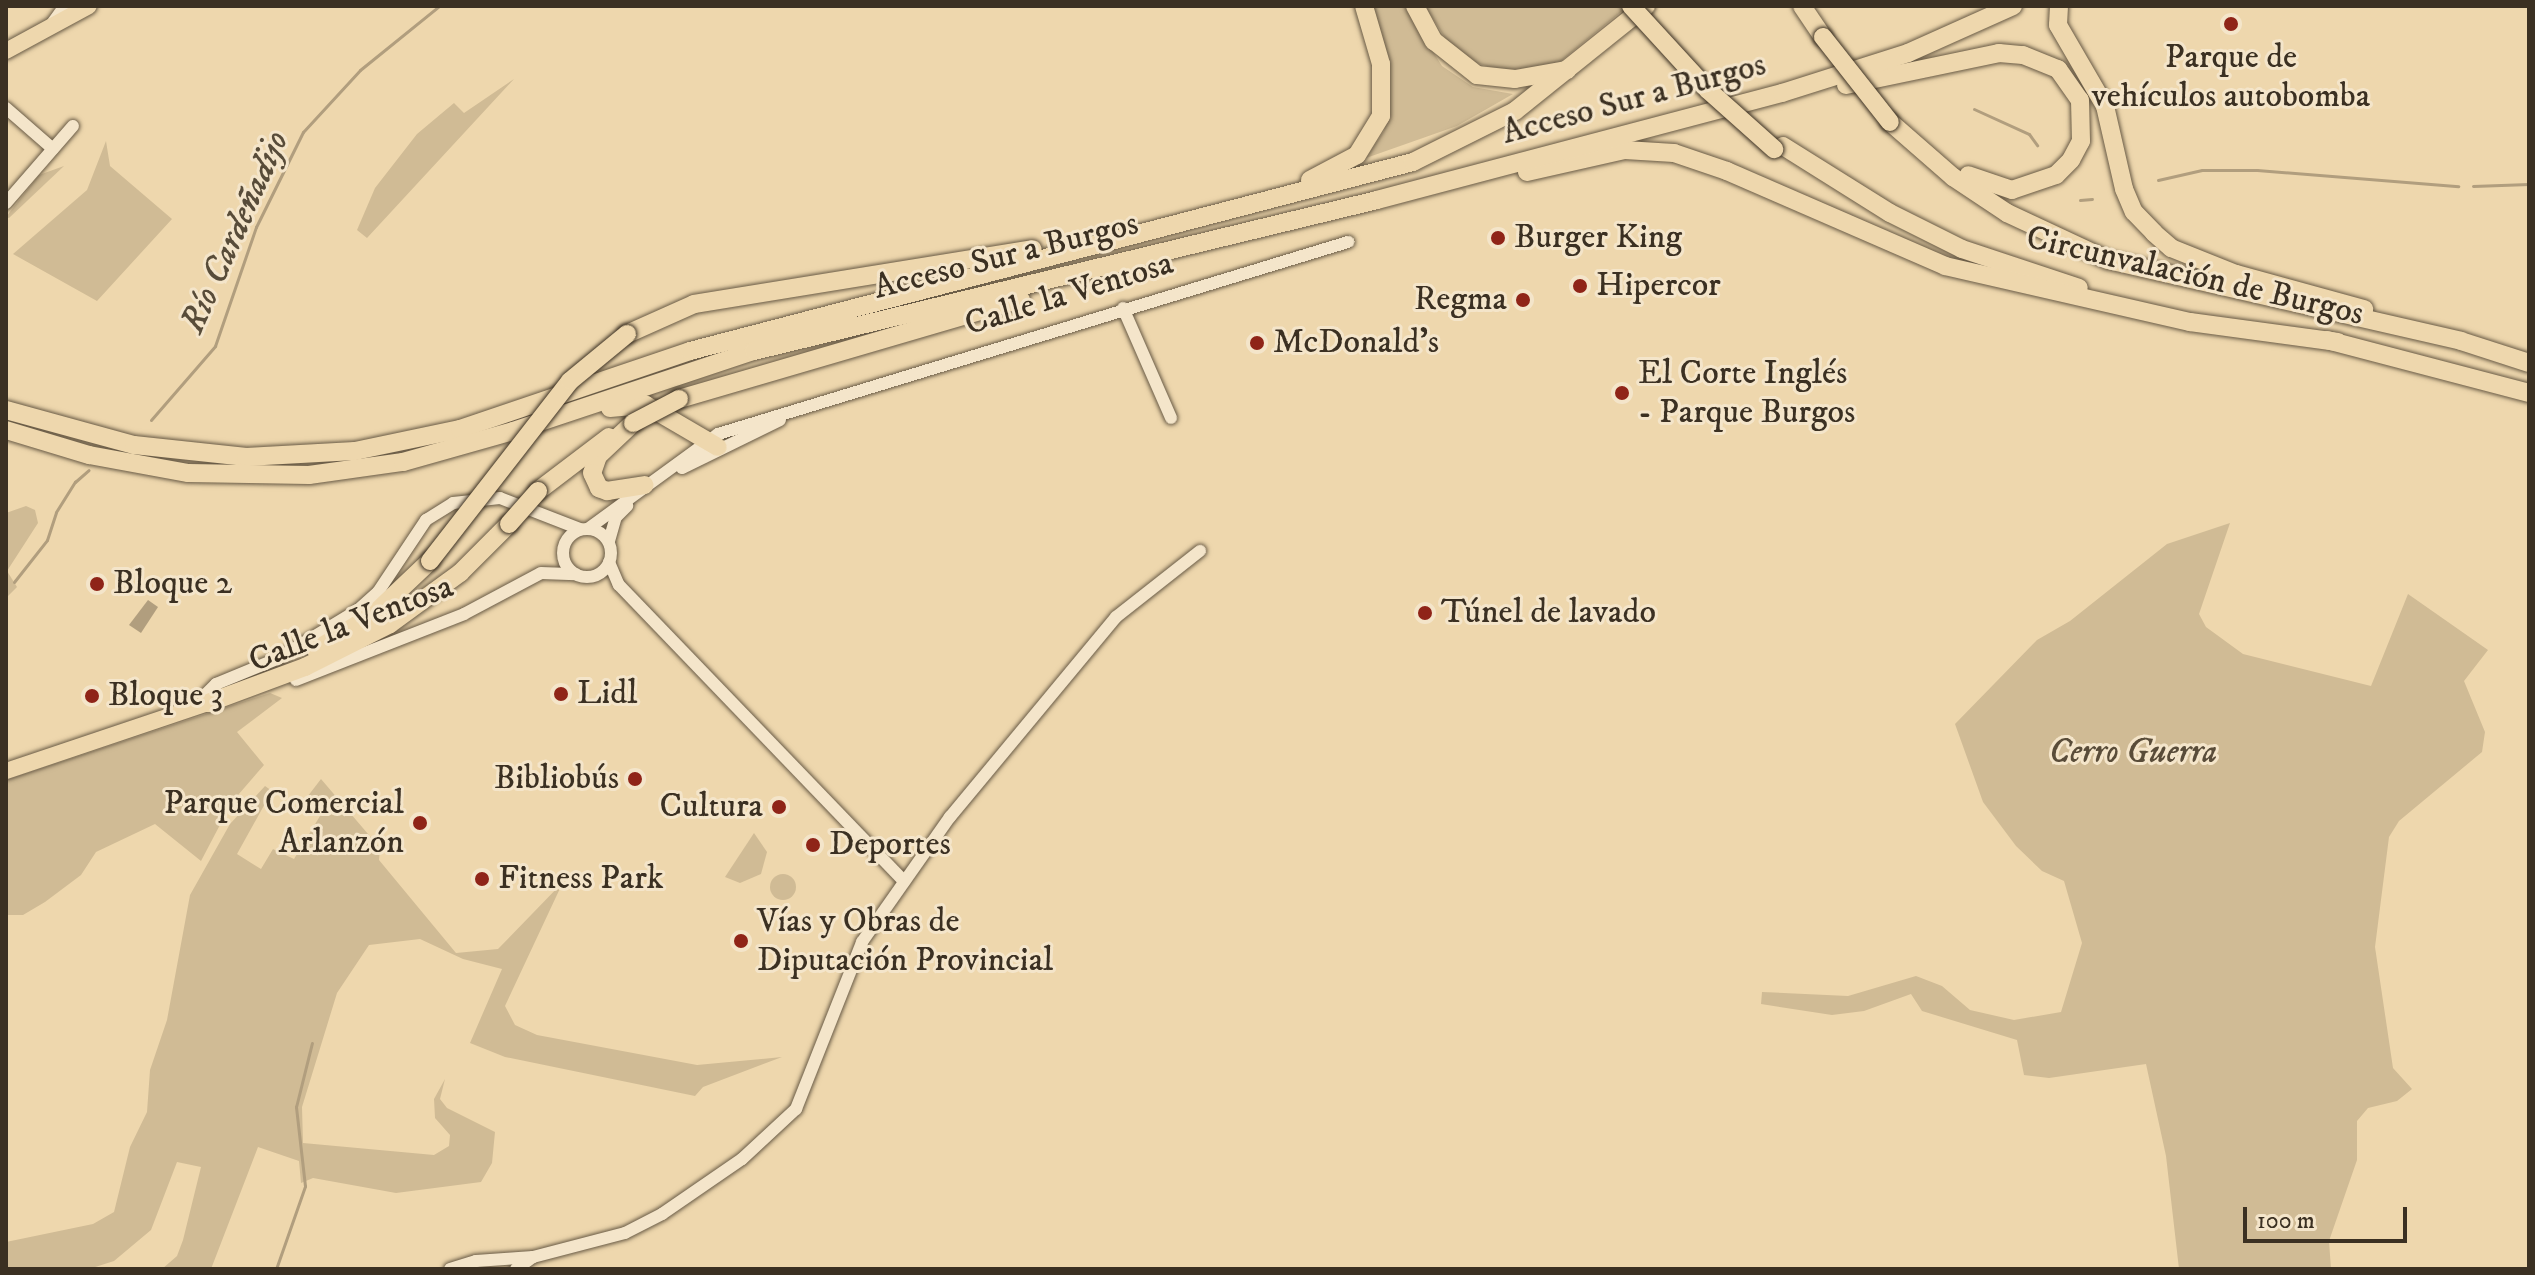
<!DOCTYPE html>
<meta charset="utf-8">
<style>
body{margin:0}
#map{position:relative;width:2535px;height:1275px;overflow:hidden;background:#eed7ad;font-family:"IM FELL DW Pica",serif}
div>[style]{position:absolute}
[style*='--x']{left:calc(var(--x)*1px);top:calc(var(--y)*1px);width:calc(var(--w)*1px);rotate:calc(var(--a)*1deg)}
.green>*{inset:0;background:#d0bb95}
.round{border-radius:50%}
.water>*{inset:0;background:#b19e7e}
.stream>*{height:3px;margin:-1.5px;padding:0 1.5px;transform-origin:1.5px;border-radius:1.5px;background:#b19e7e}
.roads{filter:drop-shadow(0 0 2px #685a45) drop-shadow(0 0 2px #685a45)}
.minor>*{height:12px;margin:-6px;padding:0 6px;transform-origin:6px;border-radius:6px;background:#f4e5ca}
.minor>.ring{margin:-6px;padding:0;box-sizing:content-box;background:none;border:12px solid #f4e5ca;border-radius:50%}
.major>*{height:16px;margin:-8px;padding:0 8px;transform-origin:8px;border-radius:8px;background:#eed7ad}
.highway>*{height:18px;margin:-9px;padding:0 9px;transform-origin:9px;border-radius:9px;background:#eed7ad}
.bridges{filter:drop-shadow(0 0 2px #3b3022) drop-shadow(0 0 2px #3b3022)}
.highway-bridge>*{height:18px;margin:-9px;padding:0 9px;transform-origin:9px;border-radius:9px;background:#eed7ad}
.dots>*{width:22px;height:22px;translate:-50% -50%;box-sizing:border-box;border:4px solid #f4e5ca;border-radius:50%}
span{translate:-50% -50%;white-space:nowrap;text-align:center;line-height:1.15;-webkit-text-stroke:6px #f4e5ca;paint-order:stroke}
.poi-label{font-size:34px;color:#3b3022}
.left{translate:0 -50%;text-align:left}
.right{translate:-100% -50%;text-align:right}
.street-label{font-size:34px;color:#3b3022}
.park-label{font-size:34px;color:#594c39;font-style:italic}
.water-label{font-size:36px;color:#584c39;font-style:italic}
.frame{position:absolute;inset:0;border:8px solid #3b3022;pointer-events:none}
.scale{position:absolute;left:2243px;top:1207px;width:164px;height:36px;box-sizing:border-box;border:4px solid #3b3022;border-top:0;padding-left:10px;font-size:24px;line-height:28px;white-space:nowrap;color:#3b3022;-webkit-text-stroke:6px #f4e5ca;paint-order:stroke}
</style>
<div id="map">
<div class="green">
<i style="clip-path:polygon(1369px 6px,1404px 6px,1442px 66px,1473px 87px,1513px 94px,1457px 126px,1366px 158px,1384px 131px,1390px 100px,1388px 62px)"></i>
<i style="clip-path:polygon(1425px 6px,1619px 6px,1622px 11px,1556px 65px,1506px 72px,1474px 62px,1447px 41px)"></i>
<i style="clip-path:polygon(514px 79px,367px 238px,357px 230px,375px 188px,417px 134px,454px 103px,464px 113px)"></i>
<i style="clip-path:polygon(106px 141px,110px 166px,172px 219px,97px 301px,13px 254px,87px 190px)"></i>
<i style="clip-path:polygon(64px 166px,9px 218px,6px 217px,39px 175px)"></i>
<i style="clip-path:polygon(26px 506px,35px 510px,38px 523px,7px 571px,17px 587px,6px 598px,6px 513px)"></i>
<i style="clip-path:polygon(2230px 523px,2199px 614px,2206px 627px,2243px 654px,2371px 686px,2408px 594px,2488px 650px,2464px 681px,2485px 732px,2482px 752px,2399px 821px,2389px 837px,2375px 947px,2393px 1068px,2412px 1089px,2397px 1101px,2368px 1108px,2357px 1121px,2357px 1160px,2329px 1241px,2331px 1269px,2179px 1269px,2166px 1156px,2146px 1064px,2049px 1078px,2024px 1075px,2017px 1040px,1922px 1011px,1911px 994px,1864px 1011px,1832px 1015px,1761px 1004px,1762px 992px,1848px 996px,1916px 976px,1942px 986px,1970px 1010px,2014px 1020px,2061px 1012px,2082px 943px,2064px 881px,2042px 871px,2016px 846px,1983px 802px,1955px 724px,2037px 640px,2070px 621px,2167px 544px)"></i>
<i style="clip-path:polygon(270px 693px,282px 698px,237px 732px,264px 765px,232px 802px,201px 861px,155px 824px,96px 852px,81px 875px,45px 902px,23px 915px,6px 915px,6px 780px)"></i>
<i style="clip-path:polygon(321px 779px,380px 848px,379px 860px,456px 953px,498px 949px,563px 882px,505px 1006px,515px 1025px,537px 1035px,697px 1065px,782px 1057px,703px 1087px,695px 1096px,505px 1057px,470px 1043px,502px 969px,463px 959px,420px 939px,369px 945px,337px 993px,302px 1107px,303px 1143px,434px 1155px,449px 1146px,450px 1135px,435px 1118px,434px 1099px,445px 1079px,440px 1099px,447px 1108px,495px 1132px,492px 1163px,481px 1182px,396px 1193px,313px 1178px,301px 1183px,299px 1161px,258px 1147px,211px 1269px,162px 1269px,177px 1256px,183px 1240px,201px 1167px,177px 1162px,151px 1230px,114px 1261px,89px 1269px,6px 1269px,6px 1242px,93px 1224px,114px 1212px,130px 1147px,147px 1112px,150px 1070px,167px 1020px,190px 895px,230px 824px,265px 786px,272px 791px,237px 854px,261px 869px,273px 849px,294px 859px,320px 816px,301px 805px)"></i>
<i style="clip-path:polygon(754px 833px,767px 852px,761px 874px,740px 883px,725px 877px)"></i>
<i class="round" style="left:770px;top:874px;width:26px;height:26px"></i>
</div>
<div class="water">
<i style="clip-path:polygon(148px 600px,158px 607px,141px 633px,129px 625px)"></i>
</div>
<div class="stream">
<i style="--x:1974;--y:109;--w:60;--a:24.4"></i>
<i style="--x:2029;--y:134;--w:14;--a:54"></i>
<i style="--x:2158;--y:180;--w:45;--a:-12.8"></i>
<i style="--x:2202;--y:170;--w:55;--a:0"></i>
<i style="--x:2257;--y:170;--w:202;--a:4.6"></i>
<i style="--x:2473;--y:186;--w:56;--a:-2"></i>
<i style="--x:2080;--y:200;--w:12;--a:-5"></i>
<i style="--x:151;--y:420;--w:98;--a:-49.1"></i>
<i style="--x:215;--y:346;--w:126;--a:-71"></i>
<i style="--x:256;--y:227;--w:106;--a:-63.7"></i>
<i style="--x:303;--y:132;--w:84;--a:-47.4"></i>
<i style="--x:360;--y:70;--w:102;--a:-39"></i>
<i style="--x:14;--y:582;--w:53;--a:-51.8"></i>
<i style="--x:47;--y:540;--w:29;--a:-72"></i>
<i style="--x:56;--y:512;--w:36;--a:-58"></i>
<i style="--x:75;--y:482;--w:18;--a:-41"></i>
<i style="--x:276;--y:1269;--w:88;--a:-70.7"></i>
<i style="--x:305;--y:1186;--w:80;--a:-96.5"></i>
<i style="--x:296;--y:1107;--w:66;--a:-76"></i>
</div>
<div class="roads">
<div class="minor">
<i style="--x:51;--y:25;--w:24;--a:-54"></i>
<i style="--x:6;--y:108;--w:62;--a:41.1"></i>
<i style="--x:6;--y:203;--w:102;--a:-49"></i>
<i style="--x:1123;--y:308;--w:120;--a:66.4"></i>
<i style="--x:682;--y:468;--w:109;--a:-26.1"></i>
<i style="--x:589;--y:528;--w:160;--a:-36.1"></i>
<i style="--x:718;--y:434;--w:659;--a:-16.95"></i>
<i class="ring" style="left:563px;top:529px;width:36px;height:36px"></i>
<i style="--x:609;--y:541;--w:25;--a:-74"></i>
<i style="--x:616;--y:517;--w:16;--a:-45"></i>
<i style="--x:609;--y:562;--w:25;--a:67"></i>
<i style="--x:619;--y:585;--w:411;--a:46.1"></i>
<i style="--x:296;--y:680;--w:180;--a:-21.4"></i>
<i style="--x:464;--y:614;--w:87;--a:-28"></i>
<i style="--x:541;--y:573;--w:35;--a:2"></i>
<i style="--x:205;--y:695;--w:16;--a:-45"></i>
<i style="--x:216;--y:684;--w:68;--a:-22.4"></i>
<i style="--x:279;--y:658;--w:92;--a:-31.3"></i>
<i style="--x:358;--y:610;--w:27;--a:-42"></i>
<i style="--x:378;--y:592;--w:87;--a:-56.3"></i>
<i style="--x:426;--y:520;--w:32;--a:-32"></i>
<i style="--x:453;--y:503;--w:47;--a:-6.1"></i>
<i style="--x:500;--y:498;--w:86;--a:21.2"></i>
<i style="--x:450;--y:1269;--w:27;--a:-17"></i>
<i style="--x:476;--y:1261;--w:57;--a:-4"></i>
<i style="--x:516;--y:1269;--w:21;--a:-35"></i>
<i style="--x:533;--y:1257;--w:95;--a:-14.6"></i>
<i style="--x:625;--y:1233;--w:42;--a:-27.2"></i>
<i style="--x:662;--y:1214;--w:97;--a:-34.5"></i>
<i style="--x:742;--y:1159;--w:74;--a:-42.8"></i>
<i style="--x:796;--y:1109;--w:180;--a:-68.4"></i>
<i style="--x:862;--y:942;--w:153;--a:-54.9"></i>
<i style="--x:950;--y:817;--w:260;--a:-50.3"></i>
<i style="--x:1116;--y:617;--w:107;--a:-38.2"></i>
</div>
<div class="major">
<i style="--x:6;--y:51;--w:94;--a:-28.5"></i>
<i style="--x:6;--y:771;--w:213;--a:-18.6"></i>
</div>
<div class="highway">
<i style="--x:1415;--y:6;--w:40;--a:62"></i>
<i style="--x:1434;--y:41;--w:55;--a:38.3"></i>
<i style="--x:1477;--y:75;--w:38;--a:6"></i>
<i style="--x:1515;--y:79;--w:53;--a:-9.8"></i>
<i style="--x:1802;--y:6;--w:37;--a:56"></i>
<i style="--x:2059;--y:6;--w:19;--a:93"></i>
<i style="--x:2058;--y:25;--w:94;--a:59.9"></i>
<i style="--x:2105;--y:106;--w:85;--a:77.1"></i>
<i style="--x:2124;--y:189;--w:25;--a:67"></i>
<i style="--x:2134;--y:212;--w:29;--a:46"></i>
<i style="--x:2154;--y:233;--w:23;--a:41"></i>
<i style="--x:2171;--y:248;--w:70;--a:21.8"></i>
<i style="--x:2236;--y:274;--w:133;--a:15.3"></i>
<i style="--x:1846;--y:85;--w:156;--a:-11.8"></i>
<i style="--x:1999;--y:53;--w:24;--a:5"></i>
<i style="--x:2023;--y:55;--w:38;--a:22"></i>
<i style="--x:2058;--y:69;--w:38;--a:55"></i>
<i style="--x:2080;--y:100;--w:41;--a:88.6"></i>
<i style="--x:2081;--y:141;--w:21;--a:118"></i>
<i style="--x:2071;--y:160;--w:21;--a:135"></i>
<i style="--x:2056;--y:175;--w:46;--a:161.2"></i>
<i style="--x:2012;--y:190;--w:46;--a:-161.2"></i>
<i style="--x:1890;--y:122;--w:84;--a:41.1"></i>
<i style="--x:1953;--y:177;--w:65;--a:33.7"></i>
<i style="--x:2007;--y:213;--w:111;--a:25"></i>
<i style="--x:2108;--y:260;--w:362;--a:12.9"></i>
<i style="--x:2461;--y:341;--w:71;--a:17.9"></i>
<i style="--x:1783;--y:146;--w:126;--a:32.1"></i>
<i style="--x:1890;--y:213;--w:80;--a:26.6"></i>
<i style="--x:1962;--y:249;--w:123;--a:18.4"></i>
<i style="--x:1527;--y:172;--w:100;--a:-12.7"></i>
<i style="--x:1625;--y:150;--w:49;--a:3.5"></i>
<i style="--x:1674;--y:153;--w:56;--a:18.8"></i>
<i style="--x:1727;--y:171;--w:238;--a:23.5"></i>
<i style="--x:1945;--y:266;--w:251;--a:12.9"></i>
<i style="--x:2190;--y:322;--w:149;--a:7.7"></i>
<i style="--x:1310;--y:180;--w:53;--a:-28"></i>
<i style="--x:1357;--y:155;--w:46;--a:-58.4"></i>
<i style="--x:1381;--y:116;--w:52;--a:-90"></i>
<i style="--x:1381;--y:64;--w:60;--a:-106.3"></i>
<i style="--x:627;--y:334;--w:73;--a:-24.1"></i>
<i style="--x:694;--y:304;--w:343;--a:-9.2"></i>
<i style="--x:2327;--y:340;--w:209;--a:14.7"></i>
<i style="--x:679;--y:399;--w:356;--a:-16.3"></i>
<i style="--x:610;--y:408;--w:36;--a:-5"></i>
<i style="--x:646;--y:405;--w:83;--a:30.3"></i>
<i style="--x:6;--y:410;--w:133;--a:15.3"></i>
<i style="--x:134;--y:445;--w:113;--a:6.1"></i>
<i style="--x:246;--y:457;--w:109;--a:-3.2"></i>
<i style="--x:355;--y:451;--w:107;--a:-11.8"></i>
<i style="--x:460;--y:429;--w:243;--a:-18.7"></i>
<i style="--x:690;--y:351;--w:747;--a:-14.65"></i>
<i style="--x:1413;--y:162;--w:114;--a:-26.6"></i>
<i style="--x:1515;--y:111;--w:168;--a:-38.7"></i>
<i style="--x:633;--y:423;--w:48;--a:136.7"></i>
<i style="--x:598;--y:456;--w:18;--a:109"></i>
<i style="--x:592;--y:473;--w:17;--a:65"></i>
<i style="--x:599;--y:488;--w:9;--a:21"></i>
<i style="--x:607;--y:491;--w:38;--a:-9"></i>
<i style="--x:6;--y:430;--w:87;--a:16.8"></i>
<i style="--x:89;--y:455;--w:101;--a:10.3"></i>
<i style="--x:188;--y:473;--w:121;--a:0.9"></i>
<i style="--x:309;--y:475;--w:95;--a:-7.9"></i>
<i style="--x:403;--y:462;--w:114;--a:-15.7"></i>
<i style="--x:513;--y:431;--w:254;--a:-18.4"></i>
<i style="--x:754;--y:351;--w:641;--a:-13.62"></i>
<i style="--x:1377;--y:200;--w:419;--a:-14.8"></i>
<i style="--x:1782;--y:93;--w:132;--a:-17.6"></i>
<i style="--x:1908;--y:53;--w:115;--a:-24.1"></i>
<i style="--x:538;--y:491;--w:89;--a:-37.3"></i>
<i style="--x:316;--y:650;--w:67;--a:-31.6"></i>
<i style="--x:373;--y:615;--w:79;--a:-43.5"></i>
<i style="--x:208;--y:703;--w:103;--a:-20.4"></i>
<i style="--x:305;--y:667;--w:95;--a:-26.8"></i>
<i style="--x:390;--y:624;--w:87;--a:-36.1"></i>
<i style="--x:460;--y:573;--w:69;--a:-45"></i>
</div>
</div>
<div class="bridges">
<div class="highway-bridge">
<i style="--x:1631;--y:6;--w:114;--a:47.5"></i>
<i style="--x:1708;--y:90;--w:89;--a:41.8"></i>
<i style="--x:1823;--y:37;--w:108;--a:51.8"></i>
<i style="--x:633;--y:423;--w:52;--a:-27.6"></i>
<i style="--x:509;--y:524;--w:44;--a:-48.7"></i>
<i style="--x:430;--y:561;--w:228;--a:-52.1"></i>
<i style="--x:570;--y:381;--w:74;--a:-39.5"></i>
</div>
</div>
<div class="dots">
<i style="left:2231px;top:24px;background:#8f2418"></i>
<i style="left:1498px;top:238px;background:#8f2418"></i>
<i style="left:1580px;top:286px;background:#8f2418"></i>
<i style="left:1523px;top:300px;background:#8f2418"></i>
<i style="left:1257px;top:343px;background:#8f2418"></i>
<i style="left:1622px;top:393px;background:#8f2418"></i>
<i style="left:97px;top:584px;background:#8f2418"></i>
<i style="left:1425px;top:613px;background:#8f2418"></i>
<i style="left:561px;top:694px;background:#8f2418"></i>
<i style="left:92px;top:696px;background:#8f2418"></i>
<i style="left:635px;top:779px;background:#8f2418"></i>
<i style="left:779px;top:807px;background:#8f2418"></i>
<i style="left:420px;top:823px;background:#8f2418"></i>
<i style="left:813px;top:845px;background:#8f2418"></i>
<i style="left:482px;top:879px;background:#8f2418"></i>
<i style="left:741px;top:941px;background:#8f2418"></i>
</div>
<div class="poi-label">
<span style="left:2231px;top:77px">Parque de<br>vehículos autobomba</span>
<span class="left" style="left:1514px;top:238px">Burger King</span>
<span class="left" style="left:1596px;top:286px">Hipercor</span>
<span class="right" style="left:1507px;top:300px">Regma</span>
<span class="left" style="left:1273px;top:343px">McDonald's</span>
<span class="left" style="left:1638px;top:393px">El Corte Inglés<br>- Parque Burgos</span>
<span class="left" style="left:113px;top:584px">Bloque 2</span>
<span class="left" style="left:1441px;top:613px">Túnel de lavado</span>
<span class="left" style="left:577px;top:694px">Lidl</span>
<span class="left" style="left:108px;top:696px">Bloque 3</span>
<span class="right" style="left:619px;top:779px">Bibliobús</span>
<span class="right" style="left:404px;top:823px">Parque Comercial<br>Arlanzón</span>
<span class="right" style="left:763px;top:807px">Cultura</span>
<span class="left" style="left:829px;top:845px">Deportes</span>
<span class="left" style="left:498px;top:879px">Fitness Park</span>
<span class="left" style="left:757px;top:941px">Vías y Obras de<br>Diputación Provincial</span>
</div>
<div class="street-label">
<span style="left:1634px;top:99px;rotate:-15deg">Acceso Sur a Burgos</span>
<span style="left:1006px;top:256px;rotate:-14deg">Acceso Sur a Burgos</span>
<span style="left:2195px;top:276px;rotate:13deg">Circunvalación de Burgos</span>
<span style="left:1069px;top:294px;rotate:-17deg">Calle la Ventosa</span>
<span style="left:351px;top:624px;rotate:-21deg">Calle la Ventosa</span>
</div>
<div class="park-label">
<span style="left:2133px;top:753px">Cerro Guerra</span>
</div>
<div class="water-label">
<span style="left:235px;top:232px;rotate:-66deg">Río Cardeñadijo</span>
</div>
<div class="frame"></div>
<div class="scale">100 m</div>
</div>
